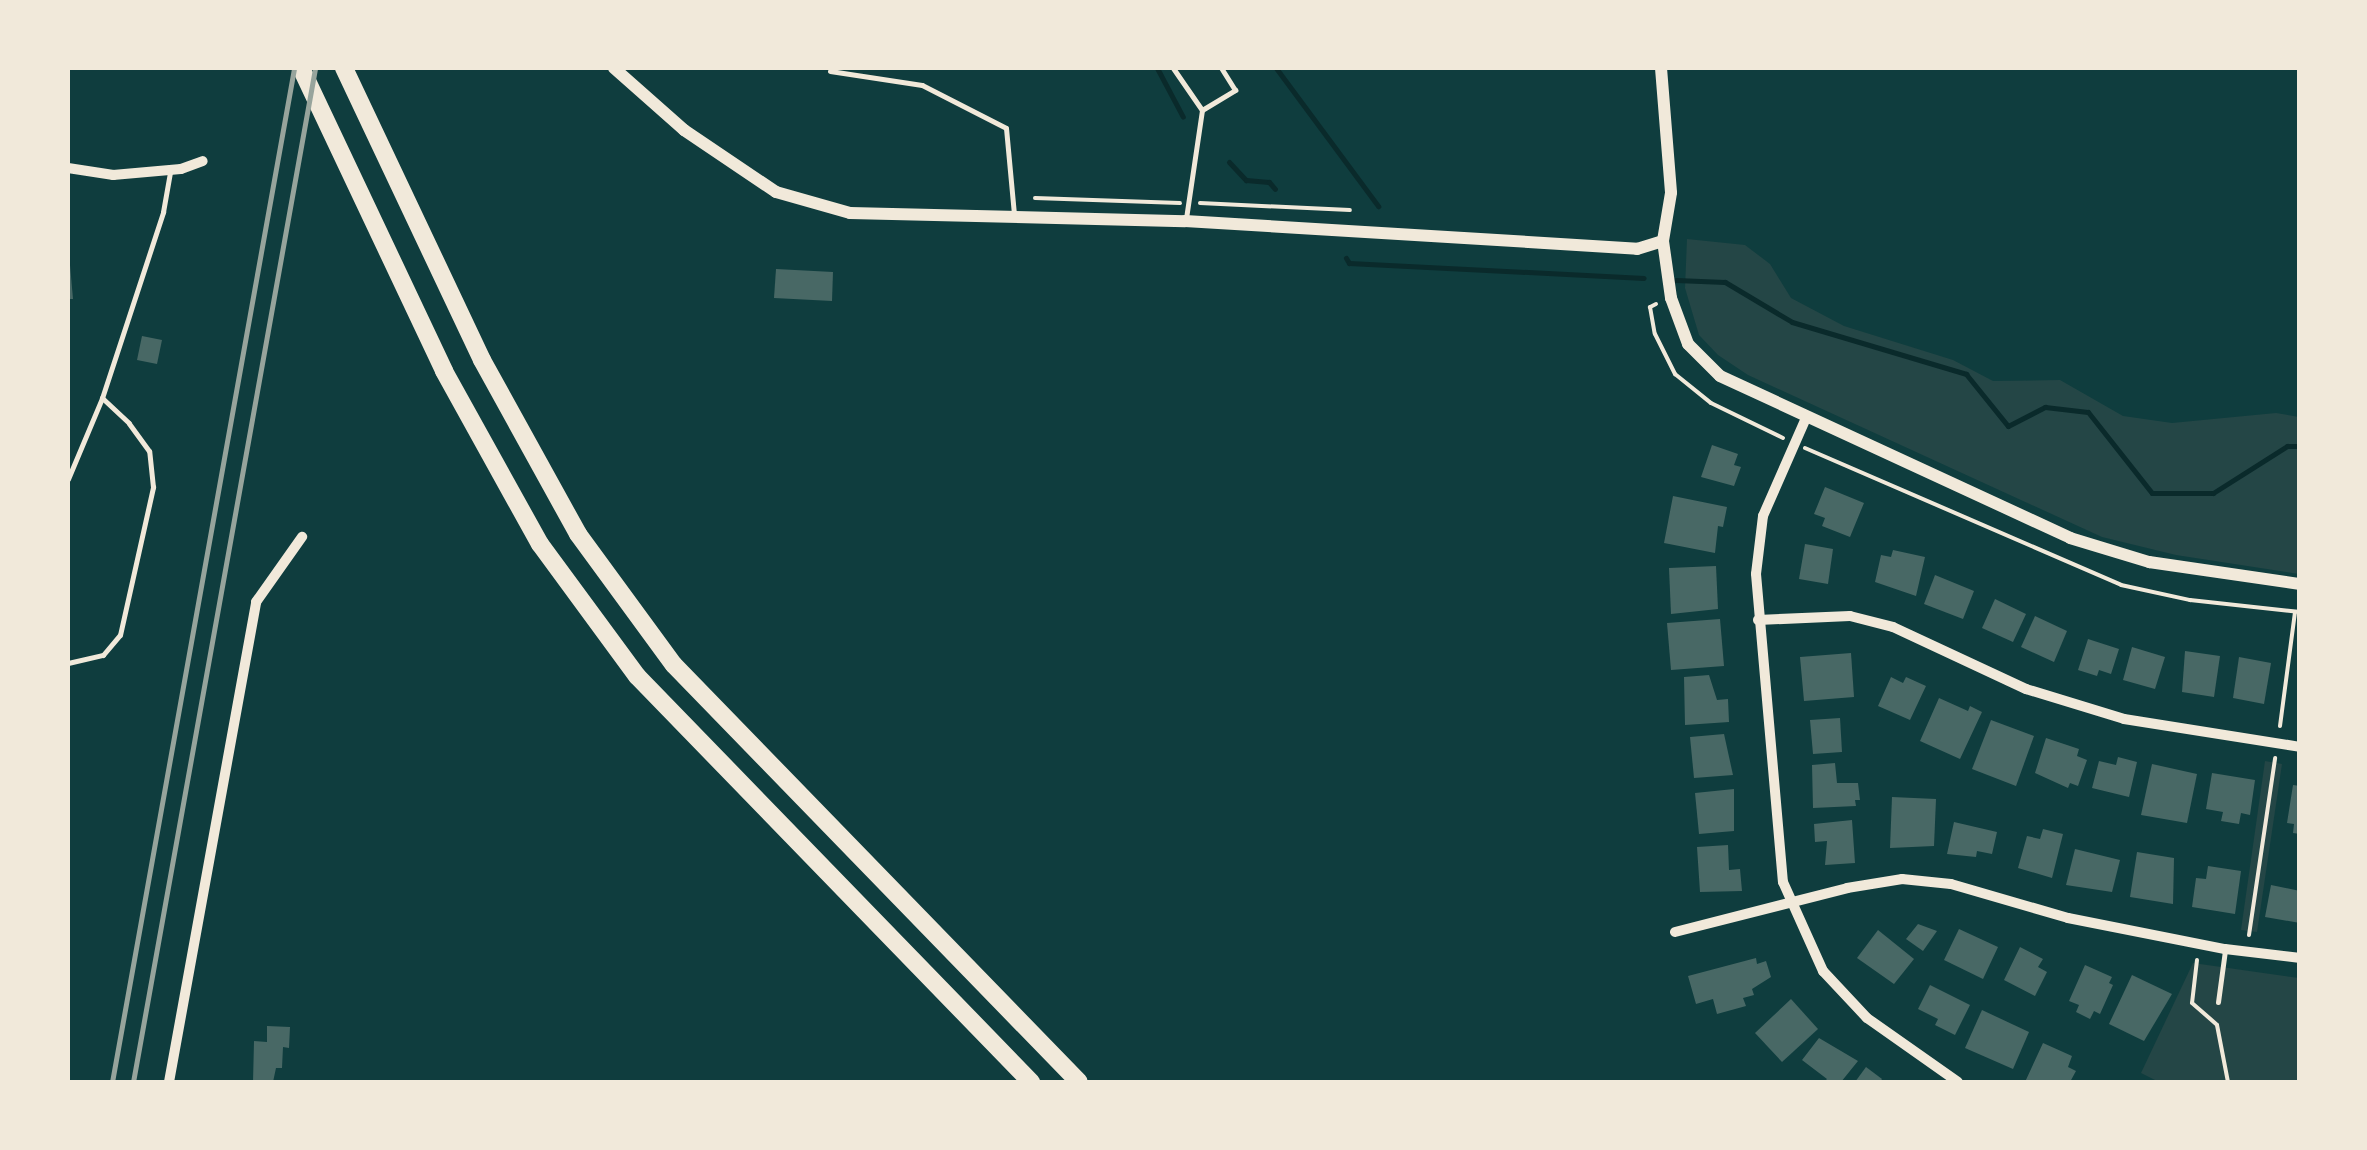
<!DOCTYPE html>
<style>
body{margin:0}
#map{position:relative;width:2367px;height:1150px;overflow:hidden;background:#0f3d3e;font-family:Manrope,sans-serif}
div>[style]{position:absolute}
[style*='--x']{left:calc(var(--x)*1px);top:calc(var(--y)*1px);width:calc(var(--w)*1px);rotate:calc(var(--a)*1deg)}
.green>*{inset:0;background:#244646}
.stream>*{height:5px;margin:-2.5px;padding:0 2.5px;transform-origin:2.5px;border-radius:2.5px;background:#0a2a2b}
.building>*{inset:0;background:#486865}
.path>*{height:4px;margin:-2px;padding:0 2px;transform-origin:2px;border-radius:2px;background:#f1e9da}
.service>*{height:5px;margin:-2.5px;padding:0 2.5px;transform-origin:2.5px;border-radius:2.5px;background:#f1e9da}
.minor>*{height:10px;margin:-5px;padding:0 5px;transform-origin:5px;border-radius:5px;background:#f1e9da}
.tertiary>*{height:12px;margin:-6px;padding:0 6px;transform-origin:6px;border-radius:6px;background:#f1e9da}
.trunk>*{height:18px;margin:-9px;padding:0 9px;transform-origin:9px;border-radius:9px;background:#f1e9da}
.rail>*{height:5px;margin:-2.5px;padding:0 2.5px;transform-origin:2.5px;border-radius:2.5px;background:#97a49c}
span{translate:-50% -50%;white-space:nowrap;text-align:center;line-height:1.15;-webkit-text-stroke:8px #f1e9da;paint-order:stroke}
.frame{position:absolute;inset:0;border:70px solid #f1e9da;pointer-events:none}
</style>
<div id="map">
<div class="green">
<i style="clip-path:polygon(1687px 239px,1745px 245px,1770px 264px,1791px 298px,1844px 326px,1953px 360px,1993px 381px,2060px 380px,2123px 416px,2172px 423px,2276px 413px,2299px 417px,2299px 574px,2176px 555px,2102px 537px,1748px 375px,1718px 355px,1699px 335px,1685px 288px)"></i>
<i style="clip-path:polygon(2265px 761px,2282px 764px,2257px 932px,2241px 930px)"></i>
<i style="clip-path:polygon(2193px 963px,2299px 978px,2299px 1082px,2159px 1082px,2141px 1073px)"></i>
</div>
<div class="stream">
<i style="--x:1157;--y:68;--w:55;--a:62"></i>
<i style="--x:1276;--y:68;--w:172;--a:53.5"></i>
<i style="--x:1229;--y:162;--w:25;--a:47"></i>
<i style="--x:1246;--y:180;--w:23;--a:5"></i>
<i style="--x:1269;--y:182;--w:9;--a:49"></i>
<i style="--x:1346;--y:258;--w:6;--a:59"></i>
<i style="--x:1349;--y:263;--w:295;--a:2.9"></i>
<i style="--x:1676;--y:280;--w:49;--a:2.3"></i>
<i style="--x:1725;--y:282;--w:78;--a:30.8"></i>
<i style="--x:1792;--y:322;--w:182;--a:16.6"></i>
<i style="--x:1966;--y:374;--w:67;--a:51.1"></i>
<i style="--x:2008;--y:426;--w:42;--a:-27.2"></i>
<i style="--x:2045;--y:407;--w:43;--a:6.6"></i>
<i style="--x:2088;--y:412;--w:103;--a:51.7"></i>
<i style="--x:2152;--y:493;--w:61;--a:0"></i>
<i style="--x:2213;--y:493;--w:88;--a:-32.4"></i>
<i style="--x:2287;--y:446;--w:13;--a:0"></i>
</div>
<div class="building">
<i style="clip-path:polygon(68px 265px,70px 265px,73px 299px,68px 299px)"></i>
<i style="clip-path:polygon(776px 269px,833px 272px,832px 301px,774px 298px)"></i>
<i style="clip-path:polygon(142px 336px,162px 340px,157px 364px,137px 360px)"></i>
<i style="clip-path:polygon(1712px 445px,1738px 454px,1734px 465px,1741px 467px,1734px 486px,1701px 477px)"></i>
<i style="clip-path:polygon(1825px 487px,1864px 503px,1850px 537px,1822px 526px,1825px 518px,1814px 514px)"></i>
<i style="clip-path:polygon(1673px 496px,1727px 507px,1723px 527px,1718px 526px,1715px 553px,1664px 543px)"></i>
<i style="clip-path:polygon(1805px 544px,1833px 549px,1828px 584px,1799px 579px)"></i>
<i style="clip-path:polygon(1893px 550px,1925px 557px,1916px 596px,1875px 582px,1881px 555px,1891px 557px)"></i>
<i style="clip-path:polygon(1716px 566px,1718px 609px,1671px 614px,1669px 568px)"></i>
<i style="clip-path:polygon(1935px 575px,1974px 591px,1963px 619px,1924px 604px)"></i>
<i style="clip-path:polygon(1995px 599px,2026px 614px,2013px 642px,1982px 628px)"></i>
<i style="clip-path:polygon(2035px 616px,2067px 631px,2054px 662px,2021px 647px)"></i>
<i style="clip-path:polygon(1720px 619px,1724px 666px,1671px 670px,1667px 623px)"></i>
<i style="clip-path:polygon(2088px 639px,2119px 649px,2111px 674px,2099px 670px,2097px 676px,2078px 670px)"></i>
<i style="clip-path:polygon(2132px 647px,2165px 657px,2155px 689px,2123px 680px)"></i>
<i style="clip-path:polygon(2185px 651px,2220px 656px,2214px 697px,2182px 692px)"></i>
<i style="clip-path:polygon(1851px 653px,1854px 697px,1804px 701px,1800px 657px)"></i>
<i style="clip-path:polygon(2239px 657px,2271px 663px,2264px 704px,2233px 698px)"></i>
<i style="clip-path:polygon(1709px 675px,1717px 700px,1728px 699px,1729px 722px,1685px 725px,1684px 677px)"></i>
<i style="clip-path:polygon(1891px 677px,1903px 683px,1906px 677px,1926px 686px,1910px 720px,1878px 706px)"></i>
<i style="clip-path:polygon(1939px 698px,1968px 711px,1970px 706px,1982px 712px,1960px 759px,1920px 741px)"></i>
<i style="clip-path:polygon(1840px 718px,1842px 752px,1813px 754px,1810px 720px)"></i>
<i style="clip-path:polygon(1991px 720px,2034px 736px,2016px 786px,1972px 769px)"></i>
<i style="clip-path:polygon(1724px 734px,1733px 775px,1694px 778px,1690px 737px)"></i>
<i style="clip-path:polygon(2046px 738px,2079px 749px,2077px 756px,2087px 760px,2078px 786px,2070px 783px,2068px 788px,2035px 773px)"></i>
<i style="clip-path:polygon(2118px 757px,2137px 762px,2129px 797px,2092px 788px,2099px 761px,2116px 765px)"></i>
<i style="clip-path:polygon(1835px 763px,1837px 783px,1858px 783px,1860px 800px,1855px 800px,1856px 806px,1813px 808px,1812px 765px)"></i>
<i style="clip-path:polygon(2152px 764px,2197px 774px,2187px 823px,2141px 815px)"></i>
<i style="clip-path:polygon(2212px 773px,2255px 780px,2250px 815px,2241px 813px,2239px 824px,2221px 821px,2223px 812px,2206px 809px)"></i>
<i style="clip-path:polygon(2293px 785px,2300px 786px,2300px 834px,2293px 833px,2294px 824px,2287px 823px)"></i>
<i style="clip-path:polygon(1734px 789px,1734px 831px,1699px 834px,1695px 793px)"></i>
<i style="clip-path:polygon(1892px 797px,1936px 799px,1934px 846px,1890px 848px)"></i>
<i style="clip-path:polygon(1852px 820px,1855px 863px,1825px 865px,1827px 841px,1815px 842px,1814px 824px)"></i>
<i style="clip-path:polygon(1954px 822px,1997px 832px,1992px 854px,1977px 851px,1976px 857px,1947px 854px)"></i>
<i style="clip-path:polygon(2043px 829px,2063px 834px,2052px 878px,2018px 868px,2027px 836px,2040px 839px)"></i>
<i style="clip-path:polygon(1728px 845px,1729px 870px,1740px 869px,1742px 891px,1700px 892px,1697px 847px)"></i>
<i style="clip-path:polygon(2075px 849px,2120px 860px,2112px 892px,2066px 885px)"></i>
<i style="clip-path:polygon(2137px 852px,2174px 858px,2173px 904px,2130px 897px)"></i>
<i style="clip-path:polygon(2208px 866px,2241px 871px,2235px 914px,2192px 907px,2196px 878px,2206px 879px)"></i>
<i style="clip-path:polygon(2271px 885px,2300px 891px,2300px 923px,2265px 917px)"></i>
<i style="clip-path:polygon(1918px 924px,1937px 931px,1923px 951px,1906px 939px)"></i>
<i style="clip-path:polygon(1959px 929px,1998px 947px,1983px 979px,1944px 960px)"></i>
<i style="clip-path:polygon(1878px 930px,1914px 959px,1894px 984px,1857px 958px)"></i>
<i style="clip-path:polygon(2020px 947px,2043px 959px,2038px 967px,2047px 972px,2035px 996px,2004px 980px)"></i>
<i style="clip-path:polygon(1756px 958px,1757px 964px,1766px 961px,1771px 977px,1752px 989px,1754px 995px,1743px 998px,1746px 1006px,1717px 1014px,1713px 999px,1696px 1004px,1688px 976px)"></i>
<i style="clip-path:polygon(2085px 965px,2112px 977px,2109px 983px,2113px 985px,2100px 1014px,2094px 1011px,2090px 1019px,2076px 1012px,2079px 1005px,2069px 1001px)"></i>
<i style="clip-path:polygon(2132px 975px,2172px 994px,2144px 1041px,2109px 1024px)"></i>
<i style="clip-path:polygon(1930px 985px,1970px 1005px,1955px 1035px,1935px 1025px,1938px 1019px,1918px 1009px)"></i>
<i style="clip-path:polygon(1791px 999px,1818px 1029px,1782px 1062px,1755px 1033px)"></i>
<i style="clip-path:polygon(1982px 1010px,2029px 1032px,2013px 1069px,1965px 1048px)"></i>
<i style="clip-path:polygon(267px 1026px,290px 1027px,289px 1048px,283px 1047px,282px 1068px,276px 1068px,273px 1082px,253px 1082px,254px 1041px,267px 1042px)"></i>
<i style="clip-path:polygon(1819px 1038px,1858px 1061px,1841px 1082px,1824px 1082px,1827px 1079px,1802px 1060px)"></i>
<i style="clip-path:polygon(2043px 1043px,2072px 1056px,2068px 1067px,2076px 1071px,2070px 1082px,2025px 1082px)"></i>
<i style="clip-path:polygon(1866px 1067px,1882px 1079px,1880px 1082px,1855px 1082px)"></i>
</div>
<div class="path">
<i style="--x:1035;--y:198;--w:145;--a:2"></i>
<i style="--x:1200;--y:203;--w:150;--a:2.7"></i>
<i style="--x:1656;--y:304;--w:7;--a:153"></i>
<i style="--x:1650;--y:307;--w:27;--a:80"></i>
<i style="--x:1655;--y:334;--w:45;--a:63.4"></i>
<i style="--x:1675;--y:374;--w:46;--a:38.9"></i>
<i style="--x:1711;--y:403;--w:80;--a:25.9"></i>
<i style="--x:1805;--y:448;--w:344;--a:23.4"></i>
<i style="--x:2121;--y:585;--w:71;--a:12.3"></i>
<i style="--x:2190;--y:600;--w:111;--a:6.2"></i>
<i style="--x:2280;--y:726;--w:115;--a:-82.5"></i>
<i style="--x:2249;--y:935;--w:179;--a:-81.6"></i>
<i style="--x:2197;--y:960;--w:43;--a:96.6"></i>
<i style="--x:2192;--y:1003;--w:33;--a:41"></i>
<i style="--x:2217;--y:1025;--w:58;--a:79.1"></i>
</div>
<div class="service">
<i style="--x:1173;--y:68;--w:51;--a:55.4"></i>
<i style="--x:1202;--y:110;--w:109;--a:98.4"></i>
<i style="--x:830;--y:71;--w:93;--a:8.7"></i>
<i style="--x:922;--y:85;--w:94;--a:27.1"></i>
<i style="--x:1006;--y:128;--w:86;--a:84.7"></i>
<i style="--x:1202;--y:110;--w:39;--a:-31"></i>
<i style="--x:1235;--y:90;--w:26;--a:-122"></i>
<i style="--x:68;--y:479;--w:88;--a:-67.2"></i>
<i style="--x:102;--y:398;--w:196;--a:-71.8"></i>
<i style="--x:163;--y:212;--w:40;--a:-80"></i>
<i style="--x:68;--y:663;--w:36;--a:-13"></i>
<i style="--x:103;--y:655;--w:26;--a:-50"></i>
<i style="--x:120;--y:635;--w:152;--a:-77.4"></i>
<i style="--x:153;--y:487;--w:36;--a:-96"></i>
<i style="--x:149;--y:451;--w:34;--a:-126"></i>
<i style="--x:129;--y:423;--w:37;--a:-137"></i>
<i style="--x:2218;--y:1002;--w:52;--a:-82.3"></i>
</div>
<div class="minor">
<i style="--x:68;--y:168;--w:46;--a:8.8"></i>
<i style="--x:113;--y:175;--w:68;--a:-5"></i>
<i style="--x:181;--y:169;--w:23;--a:-20"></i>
<i style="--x:1806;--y:418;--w:107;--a:113.7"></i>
<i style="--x:1763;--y:516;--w:58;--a:96.9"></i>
<i style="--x:1756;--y:574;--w:309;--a:85"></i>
<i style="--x:1783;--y:882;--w:98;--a:65.8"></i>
<i style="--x:1823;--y:971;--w:64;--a:46.9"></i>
<i style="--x:1867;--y:1018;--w:111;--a:35.1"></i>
<i style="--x:1758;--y:620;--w:92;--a:-2.5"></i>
<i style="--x:1850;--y:616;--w:44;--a:14.3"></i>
<i style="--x:1893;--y:627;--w:147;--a:25"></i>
<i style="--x:2026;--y:689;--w:102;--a:17"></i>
<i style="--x:2124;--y:719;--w:178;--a:9"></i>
<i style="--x:1675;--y:932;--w:178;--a:-14.3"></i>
<i style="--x:1847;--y:888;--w:56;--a:-9.3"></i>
<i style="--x:1902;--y:879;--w:49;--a:5.8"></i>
<i style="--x:1951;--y:884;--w:122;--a:16.2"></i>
<i style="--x:2068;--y:918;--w:160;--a:11.2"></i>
<i style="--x:2225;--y:949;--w:76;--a:6.8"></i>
<i style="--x:169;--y:1082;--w:488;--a:-79.7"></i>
<i style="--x:256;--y:602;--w:80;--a:-54.7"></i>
</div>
<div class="tertiary">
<i style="--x:614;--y:68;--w:94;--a:41.5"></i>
<i style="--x:684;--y:130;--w:111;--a:34"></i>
<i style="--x:776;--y:192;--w:77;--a:15.8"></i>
<i style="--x:850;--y:213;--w:335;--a:1.4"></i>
<i style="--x:1185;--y:221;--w:453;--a:3.5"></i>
<i style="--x:1637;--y:249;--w:27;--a:-17"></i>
<i style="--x:1661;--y:68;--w:125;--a:85.4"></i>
<i style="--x:1671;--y:193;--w:49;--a:99.5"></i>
<i style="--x:1663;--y:241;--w:58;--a:82"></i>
<i style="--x:1671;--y:298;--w:49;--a:69.7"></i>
<i style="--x:1688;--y:344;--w:45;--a:45"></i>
<i style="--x:1720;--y:376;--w:386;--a:24.8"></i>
<i style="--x:2070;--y:538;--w:83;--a:16.9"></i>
<i style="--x:2149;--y:562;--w:153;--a:8.3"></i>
</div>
<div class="trunk">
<i style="--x:301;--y:68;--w:335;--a:64.7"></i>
<i style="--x:444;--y:371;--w:198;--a:61"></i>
<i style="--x:540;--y:544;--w:164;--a:53.7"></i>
<i style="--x:637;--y:676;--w:566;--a:45.86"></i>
<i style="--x:344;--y:68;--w:323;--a:64.7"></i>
<i style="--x:482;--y:360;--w:199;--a:61.1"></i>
<i style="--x:578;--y:534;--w:162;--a:53.8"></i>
<i style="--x:674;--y:665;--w:581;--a:45.84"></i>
</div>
<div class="rail">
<i style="--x:112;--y:1082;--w:1030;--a:-79.82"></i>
<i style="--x:133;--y:1082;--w:1030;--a:-79.82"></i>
</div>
<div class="frame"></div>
</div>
